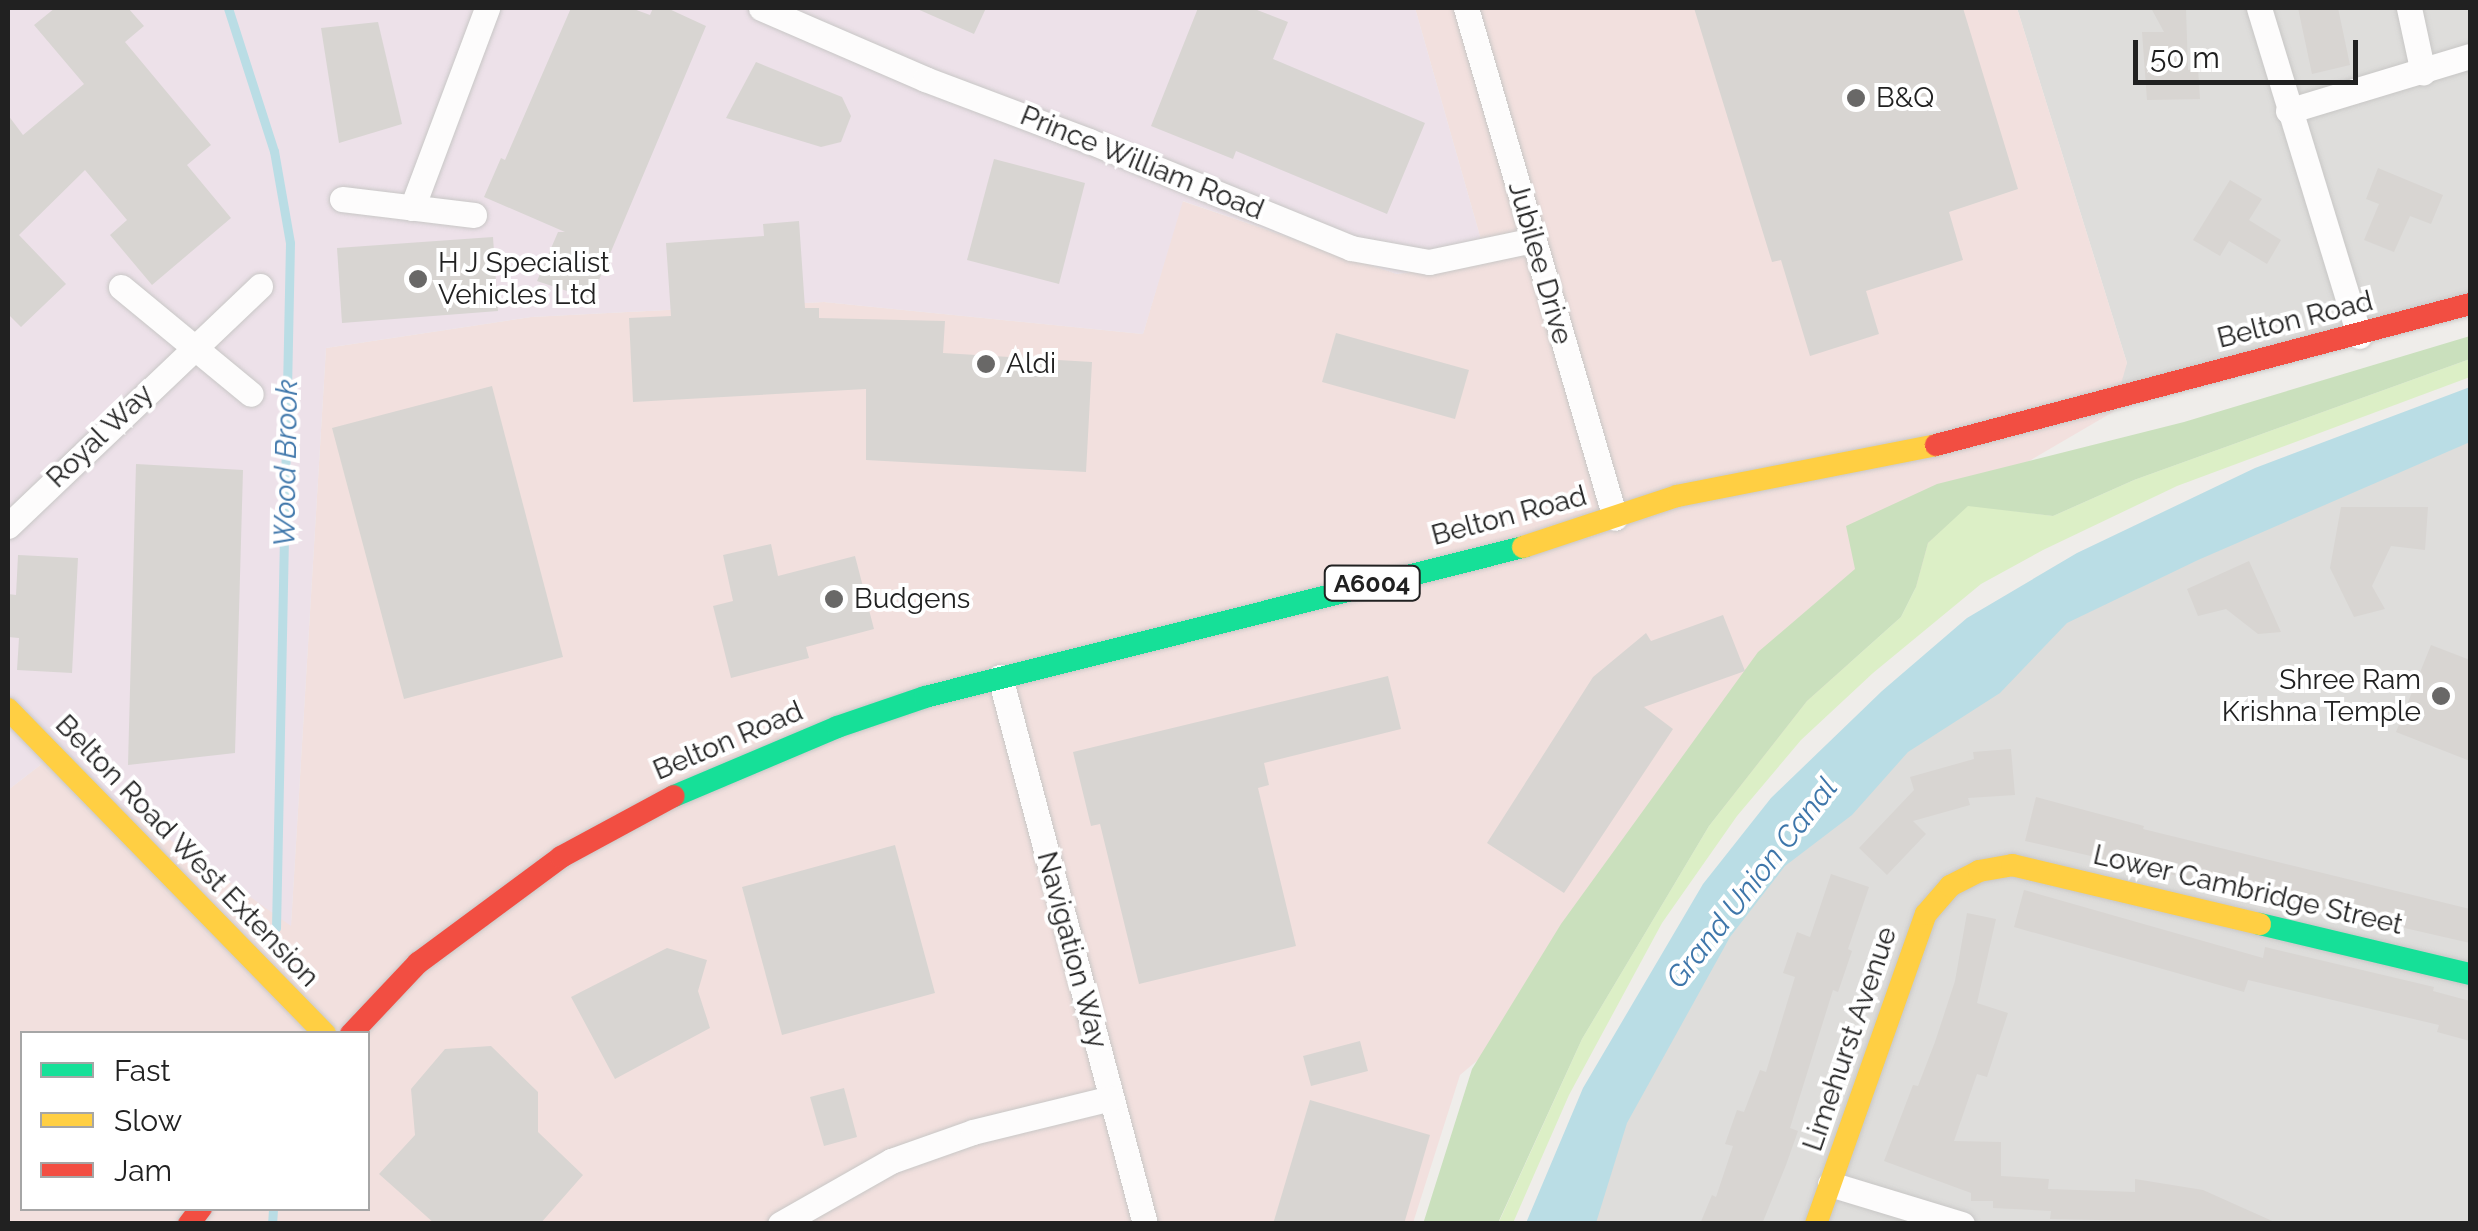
<!DOCTYPE html>
<style>
body{margin:0}
#map{position:relative;width:2478px;height:1231px;overflow:hidden;background:#efedea;font-family:Raleway,sans-serif}
div>[style]{position:absolute}
[style*='--x']{left:calc(var(--x)*1px);top:calc(var(--y)*1px);width:calc(var(--w)*1px);rotate:calc(var(--a)*1deg)}
.residential>*{inset:0;background:#dedddb}
.commercial>*{inset:0;background:#f2e0de}
.industrial>*{inset:0;background:#ede1e9}
.grass>*{inset:0;background:#dcefc6}
.forest>*{inset:0;background:#cae0bd}
.water>*{inset:0;background:#badde5}
.stream>*{height:9px;margin:-4.5px;padding:0 4.5px;transform-origin:4.5px;border-radius:4.5px;background:#badde5}
.building>*{inset:0;background:#d8d5d2}
.roads{filter:drop-shadow(0 0 2px #c8c7c6) drop-shadow(0 0 2px #c8c7c6)}
.street>*{height:25px;margin:-12.5px;padding:0 12.5px;transform-origin:12.5px;border-radius:12.5px;background:#fdfcfc}
.fast>*{height:22px;margin:-11px;padding:0 11px;transform-origin:11px;border-radius:11px;background:#16e098}
.slow>*{height:22px;margin:-11px;padding:0 11px;transform-origin:11px;border-radius:11px;background:#ffcf43}
.jam>*{height:22px;margin:-11px;padding:0 11px;transform-origin:11px;border-radius:11px;background:#f24e42}
.dots>*{width:28px;height:28px;translate:-50% -50%;box-sizing:border-box;border:5px solid #fff;border-radius:50%}
span{translate:-50% -50%;white-space:nowrap;text-align:center;line-height:1.15;-webkit-text-stroke:8px #fff;paint-order:stroke}
.shield-label span{padding:2px 8px;background:#fff;border:2px solid;border-radius:8px;-webkit-text-stroke-width:0}
.shield-label{font-size:25px;color:#212121;font-weight:700}
.poi-label{font-size:28px;color:#212121}
.left{translate:0 -50%;text-align:left}
.right{translate:-100% -50%;text-align:right}
.street-label{font-size:28px;color:#212121}
.water-label{font-size:30px;color:#3e76aa;font-style:italic}
.frame{position:absolute;inset:0;border:10px solid #212121;pointer-events:none}
.legend{position:absolute;left:20px;top:1031px;width:350px;height:180px;box-sizing:border-box;background:#fff;border:2px solid #a6a6a6;margin:0;padding:12px 18px;list-style:none;font-size:30px;color:#212121}
.legend li{display:flex;align-items:center;gap:20px;height:50px}
.legend b{width:50px;border:2px solid #a6a6a6}
.scale{position:absolute;left:2133px;top:40px;width:225px;height:45px;box-sizing:border-box;border:5px solid #212121;border-top:0;padding-left:12px;font-size:30px;line-height:35px;white-space:nowrap;color:#212121;-webkit-text-stroke:8px #fff;paint-order:stroke}
</style>
<div id="map">
<div class="residential">
<i style="clip-path:polygon(2017px 8px,2470px 8px,2470px 304px,2111px 397px,2127px 363px)"></i>
<i style="clip-path:polygon(2470px 410px,2470px 1223px,1553px 1224px,1790px 825px,2035px 608px)"></i>
</div>
<div class="commercial">
<i style="clip-path:polygon(evenodd,1415px 8px,2017px 8px,2127px 363px,2113px 412px,2024px 464px,1572px 981px,1460px 1075px,1413px 1223px,8px 1224px,8px 790px,52px 756px,291px 925px,326px 348px,531px 317px,824px 302px,1143px 334px,1182px 201px,1397px 274px,1487px 261px,1415px 8px,22px 1034px,368px 1034px,368px 1208px,22px 1208px,22px 1034px)"></i>
</div>
<div class="industrial">
<i style="clip-path:polygon(8px 8px,1415px 8px,1487px 261px,1397px 274px,1183px 201px,1143px 334px,824px 302px,531px 317px,326px 348px,291px 926px,52px 756px,8px 790px)"></i>
</div>
<div class="grass">
<i style="clip-path:polygon(2470px 359px,2470px 377px,2177px 486px,2043px 550px,1981px 584px,1873px 673px,1801px 740px,1737px 816px,1662px 923px,1569px 1095px,1513px 1223px,1498px 1224px,1582px 1039px,1709px 826px,1807px 701px,1901px 617px,1916px 587px,1928px 543px,1968px 505px,2053px 516px,2134px 480px)"></i>
</div>
<div class="forest">
<i style="clip-path:polygon(2470px 336px,2470px 359px,2134px 480px,2053px 516px,1968px 506px,1928px 543px,1916px 587px,1901px 617px,1807px 701px,1709px 826px,1582px 1039px,1498px 1223px,1423px 1224px,1472px 1069px,1561px 924px,1758px 652px,1855px 569px,1846px 526px,1937px 484px,2184px 422px)"></i>
</div>
<div class="water">
<i style="clip-path:polygon(2470px 387px,2470px 442px,2198px 560px,2067px 623px,2000px 693px,1908px 752px,1852px 815px,1785px 866px,1730px 937px,1627px 1123px,1596px 1223px,1526px 1223px,1583px 1088px,1703px 884px,1771px 798px,1882px 691px,1967px 618px,2077px 553px,2255px 468px)"></i>
</div>
<div class="stream">
<i style="--x:228;--y:8;--w:150;--a:72.2"></i>
<i style="--x:274;--y:151;--w:93;--a:80.1"></i>
<i style="--x:290;--y:243;--w:685;--a:91.17"></i>
<i style="--x:272;--y:1224;--w:16;--a:-86"></i>
</div>
<div class="building">
<i style="clip-path:polygon(55px 8px,128px 8px,144px 26px,125px 42px,211px 145px,187px 165px,231px 218px,152px 285px,110px 235px,127px 220px,85px 170px,19px 235px,66px 284px,21px 327px,8px 314px,8px 115px,23px 135px,84px 84px,34px 25px)"></i>
<i style="clip-path:polygon(571px 8px,631px 8px,650px 15px,653px 8px,667px 8px,706px 26px,591px 299px,537px 281px,558px 232px,565px 232px,484px 197px,501px 158px,505px 160px)"></i>
<i style="clip-path:polygon(915px 8px,986px 8px,974px 34px)"></i>
<i style="clip-path:polygon(1198px 8px,1252px 8px,1288px 22px,1273px 59px,1425px 123px,1387px 214px,1236px 151px,1233px 159px,1151px 126px)"></i>
<i style="clip-path:polygon(1694px 8px,1963px 8px,2018px 189px,1949px 212px,1963px 260px,1866px 291px,1879px 334px,1810px 356px,1781px 260px,1772px 262px)"></i>
<i style="clip-path:polygon(2151px 8px,2186px 8px,2188px 70px,2198px 68px,2200px 99px,2147px 100px,2142px 32px,2164px 32px)"></i>
<i style="clip-path:polygon(2298px 8px,2338px 8px,2350px 65px,2312px 74px)"></i>
<i style="clip-path:polygon(378px 22px,402px 124px,339px 143px,321px 28px)"></i>
<i style="clip-path:polygon(756px 62px,842px 97px,851px 116px,841px 142px,821px 147px,726px 118px)"></i>
<i style="clip-path:polygon(994px 159px,1085px 183px,1059px 284px,967px 260px)"></i>
<i style="clip-path:polygon(2378px 168px,2443px 195px,2431px 224px,2410px 216px,2394px 252px,2364px 240px,2379px 204px,2366px 199px)"></i>
<i style="clip-path:polygon(2230px 180px,2262px 199px,2249px 220px,2281px 240px,2267px 264px,2229px 241px,2220px 256px,2193px 240px)"></i>
<i style="clip-path:polygon(799px 221px,805px 308px,819px 308px,819px 318px,945px 321px,943px 353px,1092px 362px,1086px 472px,866px 460px,866px 389px,633px 402px,629px 318px,671px 316px,666px 243px,764px 236px,763px 224px)"></i>
<i style="clip-path:polygon(493px 237px,498px 311px,342px 323px,337px 248px)"></i>
<i style="clip-path:polygon(1336px 333px,1469px 370px,1455px 419px,1322px 382px)"></i>
<i style="clip-path:polygon(492px 386px,563px 657px,404px 699px,332px 428px)"></i>
<i style="clip-path:polygon(136px 464px,243px 470px,235px 753px,128px 765px)"></i>
<i style="clip-path:polygon(2341px 507px,2428px 507px,2425px 550px,2391px 546px,2372px 586px,2385px 609px,2354px 617px,2330px 568px)"></i>
<i style="clip-path:polygon(771px 544px,778px 576px,855px 556px,874px 629px,806px 647px,809px 658px,731px 678px,713px 606px,733px 601px,723px 555px)"></i>
<i style="clip-path:polygon(18px 555px,78px 558px,72px 673px,17px 670px,19px 638px,8px 637px,8px 594px,16px 595px)"></i>
<i style="clip-path:polygon(2249px 561px,2281px 632px,2258px 634px,2226px 609px,2198px 616px,2187px 589px)"></i>
<i style="clip-path:polygon(1723px 615px,1745px 671px,1644px 707px,1673px 729px,1564px 893px,1487px 843px,1593px 677px,1646px 633px,1651px 641px)"></i>
<i style="clip-path:polygon(2431px 645px,2470px 660px,2470px 761px,2396px 732px)"></i>
<i style="clip-path:polygon(1388px 676px,1401px 729px,1264px 763px,1269px 785px,1258px 788px,1296px 946px,1139px 984px,1100px 824px,1091px 826px,1073px 752px)"></i>
<i style="clip-path:polygon(2011px 749px,2015px 795px,1968px 798px,1970px 805px,1913px 821px,1926px 834px,1887px 875px,1859px 848px,1914px 790px,1910px 777px,1974px 759px,1973px 752px)"></i>
<i style="clip-path:polygon(2036px 797px,2144px 826px,2143px 829px,2470px 909px,2470px 943px,2025px 841px)"></i>
<i style="clip-path:polygon(895px 845px,935px 993px,782px 1035px,742px 887px)"></i>
<i style="clip-path:polygon(1831px 874px,1869px 887px,1848px 949px,1852px 951px,1838px 992px,1833px 990px,1790px 1128px,1798px 1131px,1786px 1165px,1762px 1224px,1700px 1224px,1712px 1195px,1716px 1197px,1733px 1146px,1725px 1144px,1737px 1110px,1744px 1112px,1760px 1070px,1766px 1072px,1795px 977px,1783px 973px,1797px 932px,1810px 937px)"></i>
<i style="clip-path:polygon(2024px 890px,2263px 958px,2265px 947px,2434px 987px,2433px 991px,2470px 1001px,2470px 1041px,2437px 1032px,2439px 1025px,2248px 980px,2244px 992px,2014px 927px)"></i>
<i style="clip-path:polygon(1967px 913px,1996px 919px,1977px 1003px,2008px 1013px,1987px 1077px,1977px 1074px,1954px 1141px,2001px 1142px,2001px 1176px,2049px 1179px,2048px 1189px,2135px 1192px,2135px 1179px,2203px 1190px,2279px 1224px,2050px 1219px,2051px 1211px,1993px 1208px,1993px 1201px,1971px 1201px,1971px 1193px,1884px 1161px,1913px 1085px,1918px 1086px,1935px 1042px,1955px 981px)"></i>
<i style="clip-path:polygon(667px 948px,707px 960px,698px 991px,710px 1028px,615px 1079px,571px 997px)"></i>
<i style="clip-path:polygon(1360px 1041px,1368px 1071px,1311px 1086px,1303px 1056px)"></i>
<i style="clip-path:polygon(491px 1046px,538px 1092px,538px 1132px,583px 1175px,540px 1224px,435px 1224px,379px 1174px,415px 1135px,411px 1089px,445px 1049px)"></i>
<i style="clip-path:polygon(844px 1088px,857px 1137px,824px 1146px,810px 1097px)"></i>
<i style="clip-path:polygon(1310px 1100px,1430px 1135px,1404px 1224px,1273px 1224px)"></i>
</div>
<div class="roads">
<div class="street">
<i style="--x:761;--y:8;--w:179;--a:23.4"></i>
<i style="--x:925;--y:79;--w:175;--a:20.7"></i>
<i style="--x:1089;--y:141;--w:283;--a:22.2"></i>
<i style="--x:1351;--y:248;--w:79;--a:10.2"></i>
<i style="--x:1429;--y:262;--w:106;--a:-11.9"></i>
<i style="--x:1466;--y:8;--w:531;--a:73.71"></i>
<i style="--x:2259;--y:8;--w:343;--a:73"></i>
<i style="--x:2409;--y:8;--w:66;--a:77.8"></i>
<i style="--x:2288;--y:111;--w:190;--a:-16.8"></i>
<i style="--x:342;--y:199;--w:133;--a:6.9"></i>
<i style="--x:412;--y:208;--w:214;--a:-69.4"></i>
<i style="--x:121;--y:287;--w:168;--a:39.5"></i>
<i style="--x:8;--y:526;--w:348;--a:-43.6"></i>
<i style="--x:1000;--y:677;--w:566;--a:75.15"></i>
<i style="--x:1830;--y:1184;--w:138;--a:16.9"></i>
<i style="--x:780;--y:1224;--w:128;--a:-29.6"></i>
<i style="--x:891;--y:1161;--w:87;--a:-19.5"></i>
<i style="--x:973;--y:1132;--w:142;--a:-13.8"></i>
</div>
<div class="fast">
<i style="--x:674;--y:796;--w:177;--a:-22.9"></i>
<i style="--x:837;--y:727;--w:93;--a:-18.8"></i>
<i style="--x:925;--y:697;--w:617;--a:-14.08"></i>
<i style="--x:2260;--y:924;--w:216;--a:13.4"></i>
</div>
<div class="slow">
<i style="--x:1523;--y:547;--w:162;--a:-18.3"></i>
<i style="--x:1677;--y:496;--w:264;--a:-11.1"></i>
<i style="--x:8;--y:709;--w:454;--a:45.7"></i>
<i style="--x:1816;--y:1224;--w:329;--a:-70.5"></i>
<i style="--x:1926;--y:914;--w:37;--a:-49"></i>
<i style="--x:1950;--y:886;--w:33;--a:-27"></i>
<i style="--x:1979;--y:871;--w:34;--a:-10"></i>
<i style="--x:2012;--y:865;--w:255;--a:13.4"></i>
</div>
<div class="jam">
<i style="--x:1936;--y:445;--w:552;--a:-14.79"></i>
<i style="--x:351;--y:1034;--w:98;--a:-46.7"></i>
<i style="--x:418;--y:963;--w:178;--a:-36.5"></i>
<i style="--x:561;--y:857;--w:128;--a:-28.4"></i>
<i style="--x:189;--y:1224;--w:20;--a:-53"></i>
</div>
</div>
<div class="dots">
<i style="left:1856px;top:98px;background:#696867"></i>
<i style="left:418px;top:279px;background:#696867"></i>
<i style="left:986px;top:364px;background:#696867"></i>
<i style="left:834px;top:599px;background:#696867"></i>
<i style="left:2441px;top:696px;background:#696867"></i>
</div>
<div class="shield-label">
<span style="left:1372px;top:583px">A6004</span>
</div>
<div class="poi-label">
<span class="left" style="left:1876px;top:98px">B&amp;Q</span>
<span class="left" style="left:438px;top:279px">H J Specialist<br>Vehicles Ltd</span>
<span class="left" style="left:1006px;top:364px">Aldi</span>
<span class="left" style="left:854px;top:599px">Budgens</span>
<span class="right" style="left:2421px;top:696px">Shree Ram<br>Krishna Temple</span>
</div>
<div class="street-label">
<span style="left:1142px;top:163px;rotate:22deg">Prince William Road</span>
<span style="left:1540px;top:263px;rotate:74deg">Jubilee Drive</span>
<span style="left:2295px;top:320px;rotate:-14deg">Belton Road</span>
<span style="left:100px;top:436px;rotate:-44deg">Royal Way</span>
<span style="left:1509px;top:516px;rotate:-15deg">Belton Road</span>
<span style="left:728px;top:741px;rotate:-23deg">Belton Road</span>
<span style="left:187px;top:851px;rotate:46deg">Belton Road West Extension</span>
<span style="left:2248px;top:890px;rotate:13deg">Lower Cambridge Street</span>
<span style="left:1072px;top:950px;rotate:75deg">Navigation Way</span>
<span style="left:1850px;top:1039px;rotate:-71deg">Limehurst Avenue</span>
</div>
<div class="water-label">
<span style="left:286px;top:463px;rotate:-89deg">Wood Brook</span>
<span style="left:1752px;top:883px;rotate:-52deg">Grand Union Canal</span>
</div>
<div class="frame"></div>
<ul class="legend">
<li><b style="height:12px;background:#16e098"></b>Fast</li>
<li><b style="height:12px;background:#ffcf43"></b>Slow</li>
<li><b style="height:12px;background:#f24e42"></b>Jam</li>
</ul>
<div class="scale">50 m</div>
</div>
